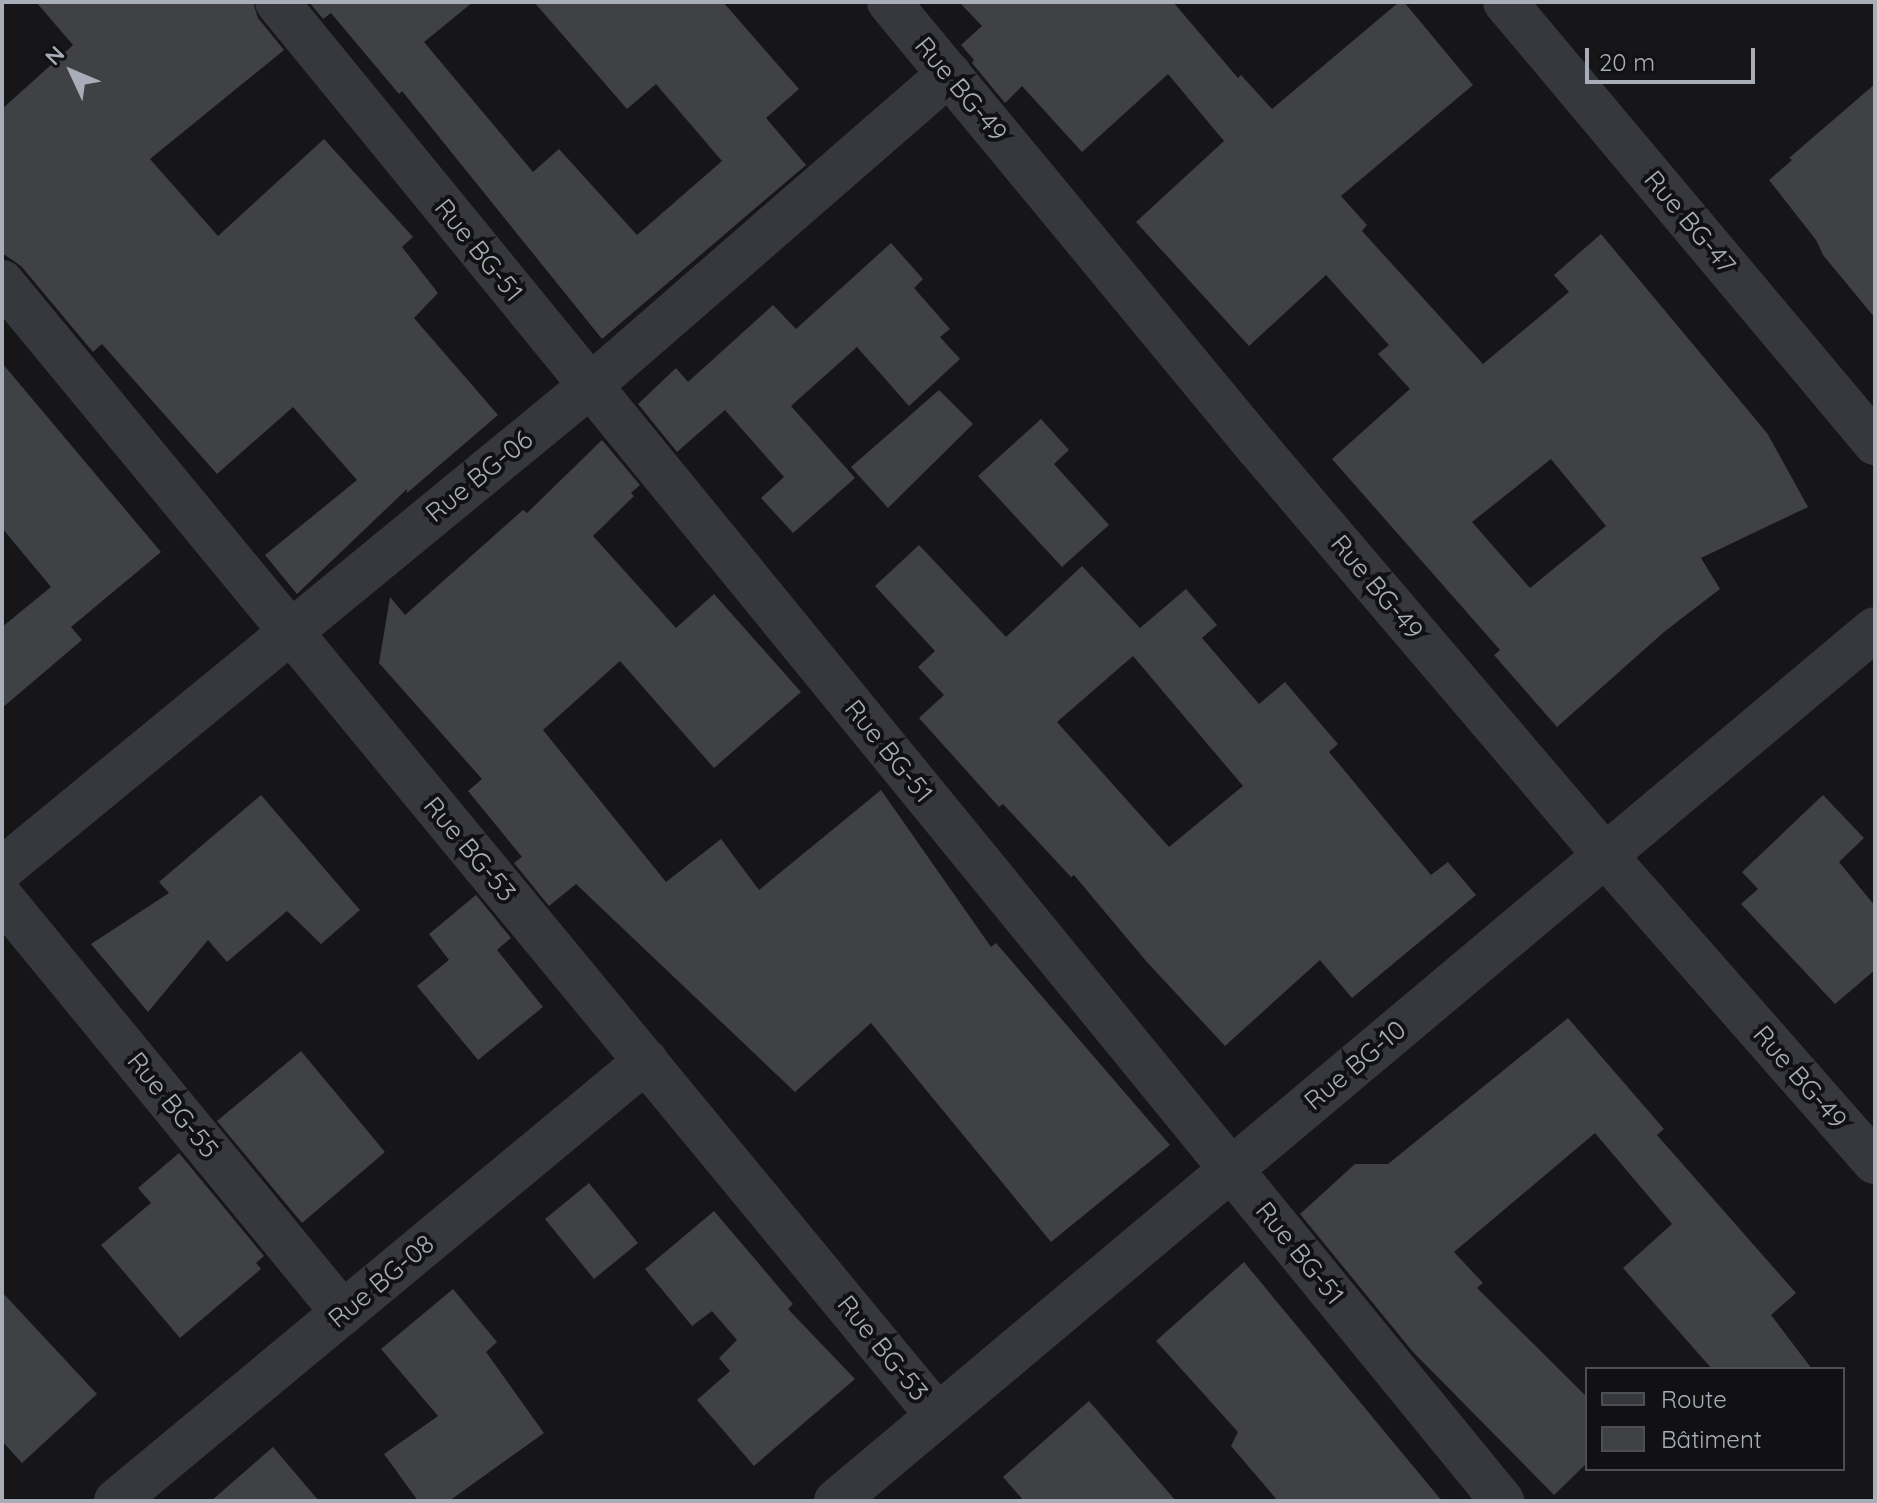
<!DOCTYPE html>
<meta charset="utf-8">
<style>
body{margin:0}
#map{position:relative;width:1877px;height:1503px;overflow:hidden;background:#161618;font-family:Quicksand,sans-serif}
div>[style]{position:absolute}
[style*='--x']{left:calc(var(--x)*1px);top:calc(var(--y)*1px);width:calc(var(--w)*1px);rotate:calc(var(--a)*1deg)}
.building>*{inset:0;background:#404145}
.minor>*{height:44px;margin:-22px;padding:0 22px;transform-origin:22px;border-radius:22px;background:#37383d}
span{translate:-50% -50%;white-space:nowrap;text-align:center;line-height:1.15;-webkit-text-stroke:8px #111113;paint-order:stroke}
.street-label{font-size:26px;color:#a8adb8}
.frame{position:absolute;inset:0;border:4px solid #a8adb8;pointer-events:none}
.legend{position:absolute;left:1585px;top:1367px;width:260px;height:104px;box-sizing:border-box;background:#111113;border:2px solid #4d4f55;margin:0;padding:10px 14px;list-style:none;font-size:24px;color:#a8adb8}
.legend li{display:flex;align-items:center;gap:16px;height:40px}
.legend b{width:40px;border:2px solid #4d4f55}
.north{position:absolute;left:32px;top:32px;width:80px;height:80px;-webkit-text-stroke:6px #111113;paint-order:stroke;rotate:314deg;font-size:22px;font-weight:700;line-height:32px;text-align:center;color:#a8adb8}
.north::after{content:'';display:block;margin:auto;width:28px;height:36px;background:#a8adb8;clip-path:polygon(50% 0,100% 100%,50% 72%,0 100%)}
.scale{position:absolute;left:1585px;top:48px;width:170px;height:36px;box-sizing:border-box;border:4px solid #a8adb8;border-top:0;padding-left:10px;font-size:24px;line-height:28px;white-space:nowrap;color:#a8adb8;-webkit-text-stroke:6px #111113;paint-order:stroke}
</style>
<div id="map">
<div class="building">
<i style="clip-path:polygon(36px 2px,253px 2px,258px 18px,284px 50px,150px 159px,218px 236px,324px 139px,413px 237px,402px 247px,438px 293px,414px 318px,498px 415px,407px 493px,407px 489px,297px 594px,265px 555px,357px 480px,293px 407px,217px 474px,102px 344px,93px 352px,21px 266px,2px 253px,2px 109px,73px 45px)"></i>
<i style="clip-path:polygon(309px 2px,473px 2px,424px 42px,533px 172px,559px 149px,637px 235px,722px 161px,656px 84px,627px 109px,534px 2px,723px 2px,799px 89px,766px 118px,806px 165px,602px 339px,402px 91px,399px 94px,331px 13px,323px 19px)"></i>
<i style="clip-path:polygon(evenodd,959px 2px,1173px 2px,1238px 78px,1241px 75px,1272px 109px,1399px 2px,1404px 2px,1473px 85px,1341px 196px,1367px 225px,1362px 231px,1483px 364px,1569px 292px,1554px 275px,1601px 234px,1767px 433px,1808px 507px,1701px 558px,1720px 589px,1664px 632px,1557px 727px,1494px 655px,1500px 650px,1332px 459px,1410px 389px,1378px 354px,1389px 345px,1326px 275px,1249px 346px,1136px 222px,1224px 141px,1168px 74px,1082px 152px,1022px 86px,1005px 103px,972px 63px,974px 60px,961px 45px,982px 26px,959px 2px,1551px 459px,1606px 526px,1530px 588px,1472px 522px,1551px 459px)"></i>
<i style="clip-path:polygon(1875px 84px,1875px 318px,1823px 255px,1816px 240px,1769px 180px,1792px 160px,1789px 158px)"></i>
<i style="clip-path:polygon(891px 243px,923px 279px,914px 288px,950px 329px,940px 337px,960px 359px,909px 406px,857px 347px,791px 406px,855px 478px,793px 533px,761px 498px,784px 477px,725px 410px,677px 452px,638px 404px,676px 368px,688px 382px,773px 305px,796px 329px)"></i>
<i style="clip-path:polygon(2px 363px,161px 552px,71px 627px,82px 640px,2px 708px,2px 627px,51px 587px,2px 528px)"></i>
<i style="clip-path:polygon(939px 390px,973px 424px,888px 508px,851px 467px)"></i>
<i style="clip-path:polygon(1041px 419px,1069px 450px,1054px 464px,1109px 525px,1062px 567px,978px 476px)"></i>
<i style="clip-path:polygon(602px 440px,640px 485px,631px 493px,634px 496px,593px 536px,676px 628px,714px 594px,801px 692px,714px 768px,620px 661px,543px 730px,666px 882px,721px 839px,759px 890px,881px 790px,991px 947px,996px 943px,1170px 1145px,1051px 1242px,871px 1023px,795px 1092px,576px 884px,549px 906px,514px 863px,522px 857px,468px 791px,482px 779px,379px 663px,390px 597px,405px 615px,523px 510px,527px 513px)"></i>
<i style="clip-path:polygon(evenodd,919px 545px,1006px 637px,1082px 566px,1140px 628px,1186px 589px,1217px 625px,1202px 638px,1259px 704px,1285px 682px,1338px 744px,1329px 752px,1431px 875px,1448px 862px,1476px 895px,1352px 998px,1320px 960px,1225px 1046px,1146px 961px,1074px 875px,1071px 877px,1003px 804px,999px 807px,919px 718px,944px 695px,918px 667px,935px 651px,875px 586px,919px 545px,1133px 656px,1243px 786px,1169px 847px,1057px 722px,1133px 656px)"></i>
<i style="clip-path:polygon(261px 795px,360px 910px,321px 944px,287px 911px,227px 962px,208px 940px,148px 1012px,91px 944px,169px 893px,159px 882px)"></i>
<i style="clip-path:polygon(1823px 795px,1864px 838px,1839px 862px,1875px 906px,1875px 970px,1835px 1004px,1741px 904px,1758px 889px,1742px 872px)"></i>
<i style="clip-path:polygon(476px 895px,511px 938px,497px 950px,543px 1007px,478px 1060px,417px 986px,449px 960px,429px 934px)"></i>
<i style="clip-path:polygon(1568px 1018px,1664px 1129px,1657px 1135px,1796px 1293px,1771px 1315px,1812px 1369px,1712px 1369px,1623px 1268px,1672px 1224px,1595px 1133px,1454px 1252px,1483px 1283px,1477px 1288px,1587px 1397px,1587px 1463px,1554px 1495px,1413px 1352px,1300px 1214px,1355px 1164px,1388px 1164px)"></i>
<i style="clip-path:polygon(301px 1051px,385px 1152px,302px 1223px,217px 1121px)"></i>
<i style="clip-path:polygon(179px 1153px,264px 1256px,256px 1263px,261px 1269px,180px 1338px,101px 1245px,151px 1203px,138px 1188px)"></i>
<i style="clip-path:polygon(589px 1183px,638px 1243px,594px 1279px,545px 1219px)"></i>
<i style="clip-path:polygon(714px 1211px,793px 1304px,788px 1309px,855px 1379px,754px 1466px,697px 1400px,730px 1371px,719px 1358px,737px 1340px,712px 1311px,692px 1326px,645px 1269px)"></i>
<i style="clip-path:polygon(1244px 1262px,1442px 1501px,1278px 1501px,1231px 1446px,1238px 1432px,1156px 1341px)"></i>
<i style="clip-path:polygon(453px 1289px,497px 1342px,486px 1352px,544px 1433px,449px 1501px,418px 1501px,384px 1454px,438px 1416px,381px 1349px)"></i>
<i style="clip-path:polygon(2px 1292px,97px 1394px,22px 1463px,2px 1441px)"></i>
<i style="clip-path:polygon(1089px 1401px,1176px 1501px,1024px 1501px,1003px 1477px)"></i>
<i style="clip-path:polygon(273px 1447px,319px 1501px,211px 1501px)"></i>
</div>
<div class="minor">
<i style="--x:277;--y:2;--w:1936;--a:50.74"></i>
<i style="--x:889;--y:2;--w:579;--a:50.4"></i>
<i style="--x:1258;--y:448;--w:533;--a:49.56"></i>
<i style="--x:1604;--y:854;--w:410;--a:48.7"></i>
<i style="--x:1505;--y:2;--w:576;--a:50"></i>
<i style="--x:2;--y:282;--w:1470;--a:50.46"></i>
<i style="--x:2;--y:869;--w:761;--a:-39.4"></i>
<i style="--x:590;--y:386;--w:476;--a:-41"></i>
<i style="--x:2;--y:898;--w:537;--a:50.59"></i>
<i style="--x:116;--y:1501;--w:689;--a:-39.7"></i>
<i style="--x:836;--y:1501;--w:1356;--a:-40.01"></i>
</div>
<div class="street-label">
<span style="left:961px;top:89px;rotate:50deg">Rue BG-49</span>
<span style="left:1690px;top:222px;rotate:50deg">Rue BG-47</span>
<span style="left:479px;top:250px;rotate:51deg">Rue BG-51</span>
<span style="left:479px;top:476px;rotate:-39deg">Rue BG-06</span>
<span style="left:1377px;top:587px;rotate:50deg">Rue BG-49</span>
<span style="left:889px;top:751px;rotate:51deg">Rue BG-51</span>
<span style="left:470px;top:849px;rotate:50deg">Rue BG-53</span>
<span style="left:1355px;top:1065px;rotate:-40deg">Rue BG-10</span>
<span style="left:1800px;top:1077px;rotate:49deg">Rue BG-49</span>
<span style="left:173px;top:1105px;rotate:51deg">Rue BG-55</span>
<span style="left:1300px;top:1253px;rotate:51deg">Rue BG-51</span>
<span style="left:381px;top:1281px;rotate:-40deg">Rue BG-08</span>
<span style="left:883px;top:1348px;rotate:51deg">Rue BG-53</span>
</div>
<div class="frame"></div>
<ul class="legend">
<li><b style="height:10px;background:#37383d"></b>Route</li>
<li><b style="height:22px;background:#404145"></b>Bâtiment</li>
</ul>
<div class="north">N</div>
<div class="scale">20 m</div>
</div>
